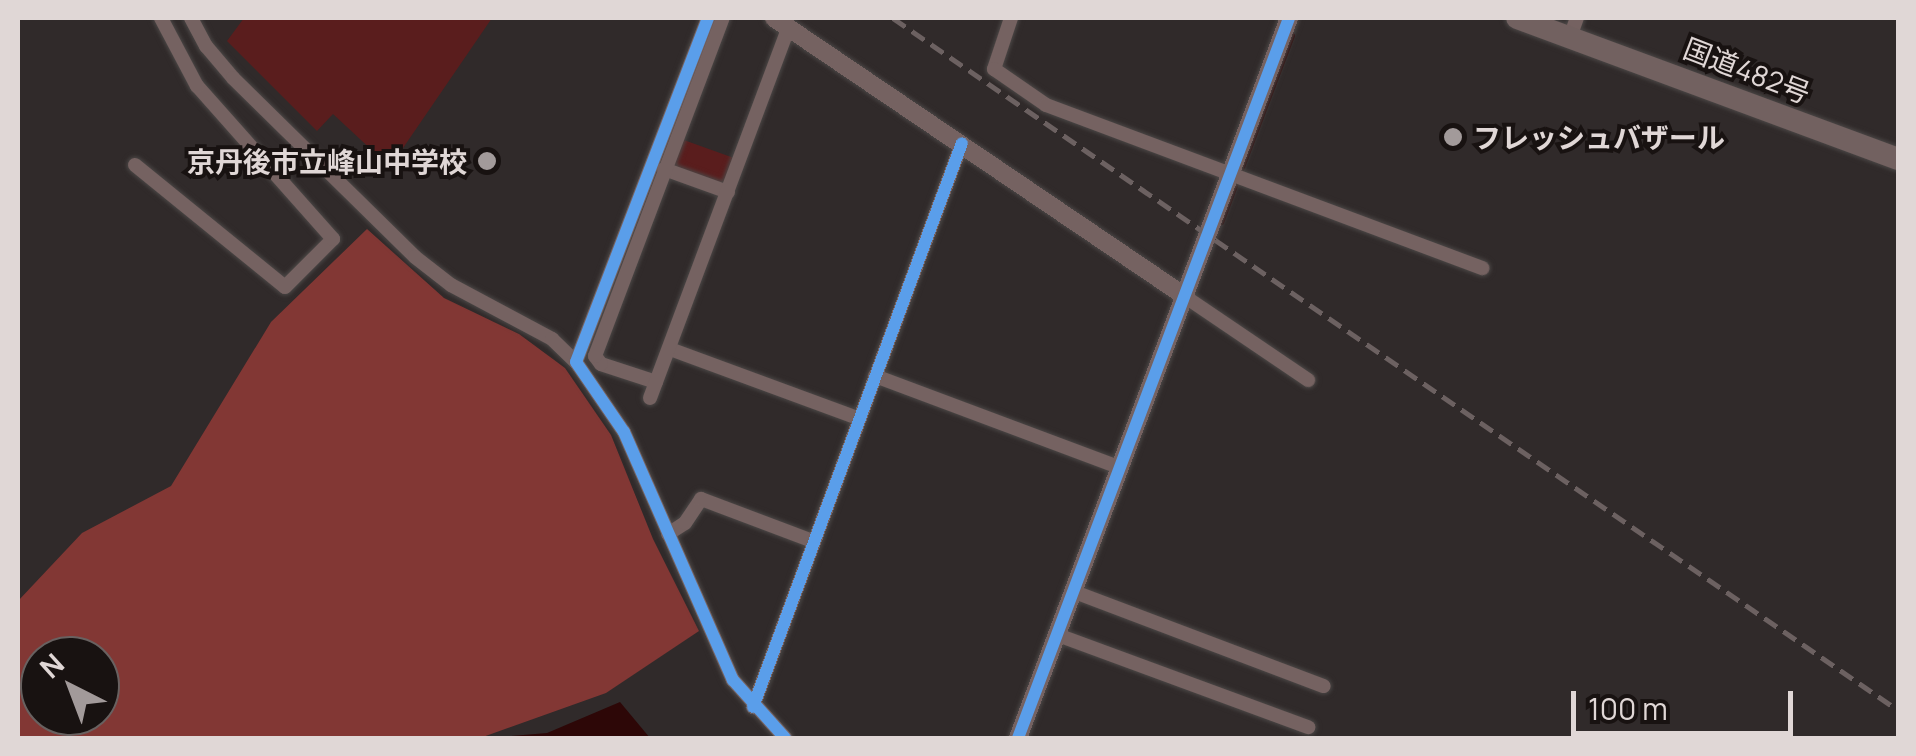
<!DOCTYPE html>
<meta charset="utf-8">
<style>
body{margin:0}
#map{position:relative;width:1916px;height:756px;overflow:hidden;background:#302a2a;font-family:Manrope,"Noto Sans JP",sans-serif}
div>[style]{position:absolute}
[style*='--x']{left:calc(var(--x)*1px);top:calc(var(--y)*1px);width:calc(var(--w)*1px);rotate:calc(var(--a)*1deg)}
.green>*{inset:0;background:#5a1d1d}
.forest>*{inset:0;background:#823734}
.water>*{inset:0;background:#2d0707}
.stream>*{height:5px;margin:-2.5px;padding:0 2.5px;transform-origin:2.5px;border-radius:2.5px;background:#2d0707}
.roads{filter:drop-shadow(0 0 2px #4b4746) drop-shadow(0 0 2px #4b4746)}
.minor>*{height:14px;margin:-7px;padding:0 7px;transform-origin:7px;border-radius:7px;background:#756261}
.tertiary>*{height:18px;margin:-9px;padding:0 9px;transform-origin:9px;border-radius:9px;background:#756261}
.trunk>*{height:22px;margin:-11px;padding:0 11px;transform-origin:11px;border-radius:11px;background:#726160}
.rail>*{height:5px;margin-top:-2.5px;transform-origin:0;background:repeating-linear-gradient(90deg,#6c6161 0 15px,transparent 0 23px)}
.cycleway>*{height:12px;margin:-6px;padding:0 6px;transform-origin:6px;border-radius:6px;background:#5a9eea}
.dots>*{width:28px;height:28px;translate:-50% -50%;box-sizing:border-box;border:5px solid #181211;border-radius:50%}
span{translate:-50% -50%;white-space:nowrap;text-align:center;line-height:1.15;-webkit-text-stroke:8px #181211;paint-order:stroke}
.street-label{font-size:28px;color:#e0d7d6}
.poi-label{font-size:28px;color:#e0d7d6;font-weight:700}
.left{translate:0 -50%;text-align:left}
.right{translate:-100% -50%;text-align:right}
.frame{position:absolute;inset:0;border:20px solid #e0d7d6;pointer-events:none}
.north{position:absolute;left:20px;top:636px;width:100px;height:100px;box-sizing:border-box;background:#181211;border:2px solid #686160;border-radius:50%;rotate:318deg;font-size:28px;font-weight:700;line-height:40px;text-align:center;color:#e0d7d6}
.north::after{content:'';display:block;margin:auto;width:35px;height:45px;background:#a29a9a;clip-path:polygon(50% 0,100% 100%,50% 72%,0 100%)}
.scale{position:absolute;left:1571px;top:691px;width:222px;height:45px;box-sizing:border-box;border:5px solid #e0d7d6;border-top:0;padding-left:12px;font-size:30px;line-height:35px;white-space:nowrap;color:#e0d7d6;-webkit-text-stroke:8px #181211;paint-order:stroke}
</style>
<div id="map">
<div class="green">
<i style="clip-path:polygon(244px 18px,492px 18px,390px 167px,333px 114px,317px 131px,227px 41px)"></i>
<i style="clip-path:polygon(681px 139px,734px 158px,726px 185px,671px 166px)"></i>
</div>
<div class="forest">
<i style="clip-path:polygon(evenodd,367px 229px,444px 298px,519px 334px,565px 368px,611px 435px,653px 539px,699px 631px,606px 693px,480px 738px,18px 738px,18px 601px,82px 533px,171px 486px,271px 322px,367px 229px,40px 656px,100px 656px,100px 716px,40px 716px,40px 656px)"></i>
</div>
<div class="water">
<i style="clip-path:polygon(620px 702px,650px 738px,489px 738px,547px 733px)"></i>
</div>
<div class="stream">
<i style="--x:1221;--y:222;--w:200;--a:-69.2"></i>
</div>
<div class="roads">
<div class="minor">
<i style="--x:191;--y:18;--w:32;--a:62"></i>
<i style="--x:206;--y:46;--w:42;--a:49.8"></i>
<i style="--x:233;--y:78;--w:255;--a:44.5"></i>
<i style="--x:415;--y:257;--w:46;--a:37.9"></i>
<i style="--x:451;--y:285;--w:115;--a:28.1"></i>
<i style="--x:552;--y:339;--w:33;--a:44"></i>
<i style="--x:708;--y:18;--w:368;--a:111"></i>
<i style="--x:576;--y:362;--w:85;--a:55.6"></i>
<i style="--x:624;--y:432;--w:271;--a:66.3"></i>
<i style="--x:733;--y:680;--w:78;--a:48.1"></i>
<i style="--x:1011;--y:18;--w:54;--a:108.4"></i>
<i style="--x:994;--y:69;--w:63;--a:34.7"></i>
<i style="--x:1046;--y:105;--w:466;--a:20.5"></i>
<i style="--x:1570;--y:37;--w:20;--a:-70"></i>
<i style="--x:135;--y:165;--w:193;--a:39.1"></i>
<i style="--x:285;--y:287;--w:68;--a:-45"></i>
<i style="--x:333;--y:239;--w:205;--a:-131.6"></i>
<i style="--x:197;--y:86;--w:77;--a:-117.9"></i>
<i style="--x:664;--y:169;--w:68;--a:19.8"></i>
<i style="--x:1184;--y:296;--w:150;--a:34.1"></i>
<i style="--x:670;--y:349;--w:202;--a:20.2"></i>
<i style="--x:875;--y:376;--w:260;--a:20.5"></i>
<i style="--x:656;--y:382;--w:58;--a:-161.9"></i>
<i style="--x:601;--y:364;--w:10;--a:-127"></i>
<i style="--x:595;--y:356;--w:361;--a:-69.3"></i>
<i style="--x:650;--y:398;--w:396;--a:-69.5"></i>
<i style="--x:668;--y:534;--w:20;--a:-33"></i>
<i style="--x:685;--y:523;--w:29;--a:-56"></i>
<i style="--x:701;--y:499;--w:120;--a:20.6"></i>
<i style="--x:1072;--y:591;--w:269;--a:20.7"></i>
<i style="--x:1055;--y:634;--w:270;--a:20.2"></i>
<i style="--x:753;--y:707;--w:601;--a:-69.67"></i>
</div>
<div class="tertiary">
<i style="--x:774;--y:18;--w:495;--a:34.1"></i>
<i style="--x:1018;--y:738;--w:769;--a:-69.37"></i>
</div>
<div class="trunk">
<i style="--x:1517;--y:18;--w:406;--a:20.3"></i>
</div>
</div>
<div class="rail">
<i style="--x:893;--y:18;--w:1220;--a:34.55"></i>
</div>
<div class="cycleway">
<i style="--x:708;--y:18;--w:368;--a:111"></i>
<i style="--x:576;--y:362;--w:85;--a:55.6"></i>
<i style="--x:624;--y:432;--w:271;--a:66.3"></i>
<i style="--x:733;--y:680;--w:78;--a:48.1"></i>
<i style="--x:753;--y:707;--w:601;--a:-69.67"></i>
<i style="--x:1018;--y:738;--w:769;--a:-69.37"></i>
</div>
<div class="dots">
<i style="left:1453px;top:137px;background:#a29a9a"></i>
<i style="left:487px;top:161px;background:#a29a9a"></i>
</div>
<div class="street-label">
<span style="left:1747px;top:70px;rotate:21deg">国道482号</span>
</div>
<div class="poi-label">
<span class="left" style="left:1473px;top:137px">フレッシュバザール</span>
<span class="right" style="left:467px;top:161px">京丹後市立峰山中学校</span>
</div>
<div class="frame"></div>
<div class="north">N</div>
<div class="scale">100 m</div>
</div>
